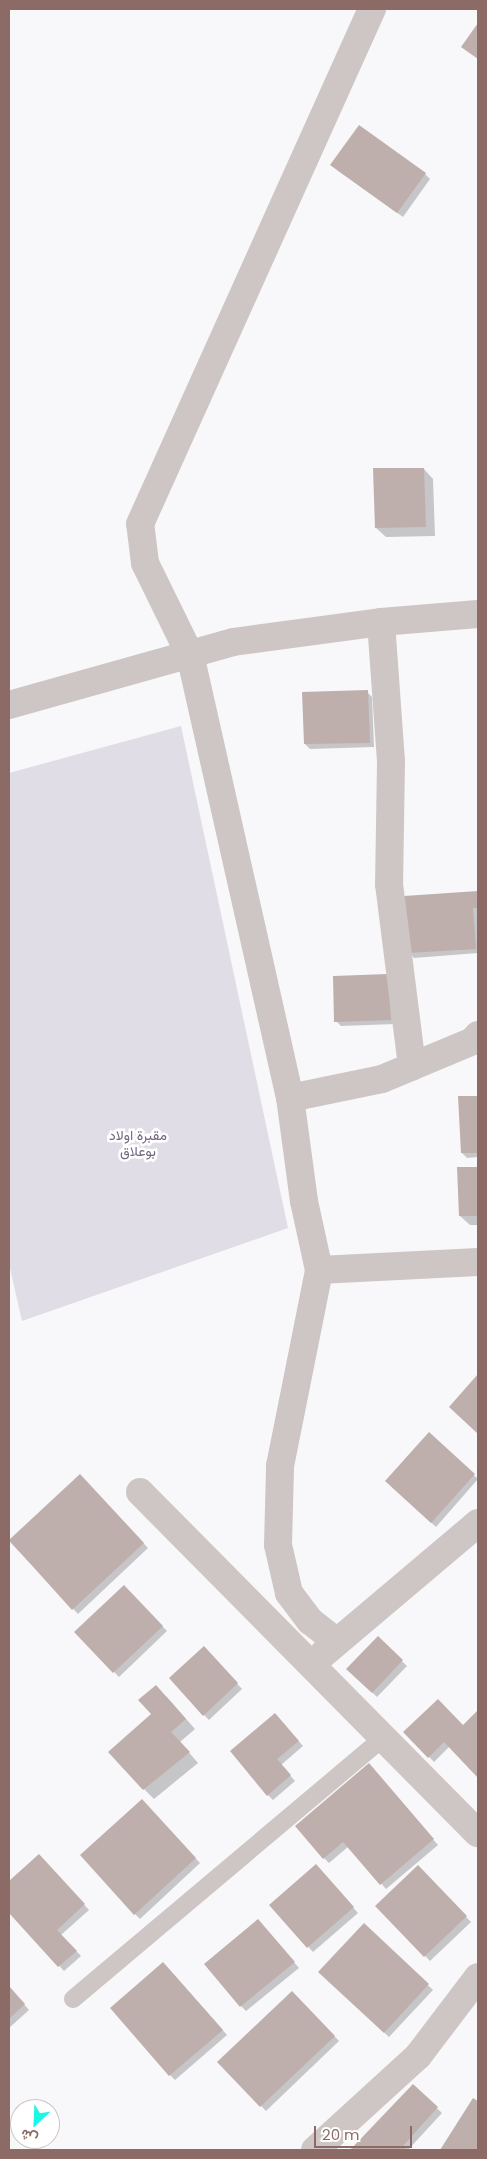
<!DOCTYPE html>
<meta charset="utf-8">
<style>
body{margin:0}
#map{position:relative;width:487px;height:2159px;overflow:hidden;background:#f8f8fa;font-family:Poppins,Vazirmatn,sans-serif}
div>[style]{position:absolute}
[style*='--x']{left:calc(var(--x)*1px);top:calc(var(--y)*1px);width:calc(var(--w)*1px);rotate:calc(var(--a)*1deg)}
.green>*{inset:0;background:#e0dde7}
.shadow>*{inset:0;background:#0003}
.building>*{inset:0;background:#beafad}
.lane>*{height:18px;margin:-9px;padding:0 9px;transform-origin:9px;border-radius:9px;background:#cec6c5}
.street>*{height:28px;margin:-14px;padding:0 14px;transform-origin:14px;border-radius:14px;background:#cec6c5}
span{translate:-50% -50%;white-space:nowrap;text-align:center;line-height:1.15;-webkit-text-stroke:5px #fff;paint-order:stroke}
.park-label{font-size:14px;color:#746582}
.frame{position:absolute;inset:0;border:10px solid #8c6b66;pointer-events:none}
.north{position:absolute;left:10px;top:2099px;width:50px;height:50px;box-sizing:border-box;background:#fff;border:1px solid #d1c4c2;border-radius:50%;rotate:205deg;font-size:14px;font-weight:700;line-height:20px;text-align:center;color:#8c6b66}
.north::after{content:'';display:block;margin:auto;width:18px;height:22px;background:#1cf6e7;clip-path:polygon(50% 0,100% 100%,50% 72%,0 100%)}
.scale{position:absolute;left:314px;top:2126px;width:98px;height:22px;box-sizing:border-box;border:2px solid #8c6b66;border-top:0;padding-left:6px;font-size:15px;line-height:18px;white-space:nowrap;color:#8c6b66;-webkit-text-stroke:4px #fff;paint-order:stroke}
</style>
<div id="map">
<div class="green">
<i style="clip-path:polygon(181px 726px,288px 1228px,22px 1321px,9px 1264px,9px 773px)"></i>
</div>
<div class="shadow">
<i style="clip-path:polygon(337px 170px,425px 174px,430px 179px,403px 217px)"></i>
<i style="clip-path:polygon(424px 469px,433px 479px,435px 536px,386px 537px,376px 528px)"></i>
<i style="clip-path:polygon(367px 692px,372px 697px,374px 747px,310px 749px,305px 744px)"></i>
<i style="clip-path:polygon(478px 892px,478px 953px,414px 958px,409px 952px,406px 897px)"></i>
<i style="clip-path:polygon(388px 975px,395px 1024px,341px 1026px,336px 1021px)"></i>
<i style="clip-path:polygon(478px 1097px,478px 1157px,467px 1158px,462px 1153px,460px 1098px)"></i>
<i style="clip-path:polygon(458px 1168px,478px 1168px,478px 1225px,470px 1225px,460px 1216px)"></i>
<i style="clip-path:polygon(478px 1376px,478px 1433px,450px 1407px)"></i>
<i style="clip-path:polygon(429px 1434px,478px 1479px,436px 1527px,391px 1486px)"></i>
<i style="clip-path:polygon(80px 1475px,148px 1548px,78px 1614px,9px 1541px)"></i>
<i style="clip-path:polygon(124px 1587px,167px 1631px,119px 1677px,76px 1632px)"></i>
<i style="clip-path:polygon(378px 1638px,407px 1666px,377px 1697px,348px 1669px)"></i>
<i style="clip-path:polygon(209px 1653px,242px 1689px,209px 1720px,204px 1715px)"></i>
<i style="clip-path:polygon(166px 1696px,195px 1729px,180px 1742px,198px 1763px,154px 1799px,144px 1789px,153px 1714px)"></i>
<i style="clip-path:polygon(478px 1712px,478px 1776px,450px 1746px,434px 1762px,405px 1732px,463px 1726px)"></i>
<i style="clip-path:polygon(280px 1720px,303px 1746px,281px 1765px,295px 1781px,273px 1800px,268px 1795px)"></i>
<i style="clip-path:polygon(374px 1770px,438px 1845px,386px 1889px,349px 1846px,329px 1863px,324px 1858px)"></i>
<i style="clip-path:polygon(147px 1806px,200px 1863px,140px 1919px,135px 1914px)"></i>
<i style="clip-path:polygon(39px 1855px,89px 1910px,61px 1935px,81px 1956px,64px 1971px,9px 1911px,9px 1883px)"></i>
<i style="clip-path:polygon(418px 1867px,471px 1922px,430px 1961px,377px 1906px)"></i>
<i style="clip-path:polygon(321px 1871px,358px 1913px,313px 1952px,271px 1905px)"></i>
<i style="clip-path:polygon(364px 1925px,433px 1990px,389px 2037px,325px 1977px)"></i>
<i style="clip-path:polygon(263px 1926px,299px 1968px,246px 2011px,241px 2006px)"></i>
<i style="clip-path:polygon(168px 1968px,227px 2035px,175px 2080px,170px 2075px)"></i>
<i style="clip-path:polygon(9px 1987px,29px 2010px,9px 2028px)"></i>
<i style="clip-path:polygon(292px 1992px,339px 2041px,266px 2111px,219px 2062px)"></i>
<i style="clip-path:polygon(413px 2086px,442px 2113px,408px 2150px,351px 2150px)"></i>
<i style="clip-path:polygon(474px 2100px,478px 2103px,478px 2150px,443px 2150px)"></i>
</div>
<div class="building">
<i style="clip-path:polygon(478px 23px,478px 59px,461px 47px)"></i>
<i style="clip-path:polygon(359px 125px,426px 173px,397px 213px,330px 165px)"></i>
<i style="clip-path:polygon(373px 468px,424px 468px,426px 527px,375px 528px)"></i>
<i style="clip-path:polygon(368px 690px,370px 743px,304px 744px,302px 692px)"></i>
<i style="clip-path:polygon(478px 891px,478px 908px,473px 908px,476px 949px,408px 953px,404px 896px)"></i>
<i style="clip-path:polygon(388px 974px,391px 1020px,334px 1022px,333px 976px)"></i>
<i style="clip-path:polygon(458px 1096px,478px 1096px,478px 1153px,461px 1153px)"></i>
<i style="clip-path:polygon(457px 1167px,478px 1167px,478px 1216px,459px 1216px)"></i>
<i style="clip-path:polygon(478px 1374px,478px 1434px,449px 1407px)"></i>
<i style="clip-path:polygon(429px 1432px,475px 1474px,431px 1523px,385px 1481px)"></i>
<i style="clip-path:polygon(80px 1474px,144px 1543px,72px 1610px,9px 1540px)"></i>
<i style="clip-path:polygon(124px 1585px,163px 1626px,113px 1673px,74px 1632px)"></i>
<i style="clip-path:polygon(378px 1636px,403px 1660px,372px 1693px,346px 1669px)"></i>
<i style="clip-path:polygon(204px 1646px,238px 1683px,203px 1716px,169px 1678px)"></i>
<i style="clip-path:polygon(156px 1685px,186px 1719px,171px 1732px,190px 1752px,143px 1790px,108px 1752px,151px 1714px,138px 1700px)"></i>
<i style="clip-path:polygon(438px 1699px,463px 1725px,478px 1710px,478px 1778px,444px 1742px,428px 1758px,403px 1732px)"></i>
<i style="clip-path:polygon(275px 1713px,299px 1741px,277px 1759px,291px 1775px,267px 1796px,230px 1751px)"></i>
<i style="clip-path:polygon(369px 1763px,434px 1839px,380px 1885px,343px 1842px,323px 1859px,295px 1826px)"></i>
<i style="clip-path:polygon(142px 1799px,196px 1858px,134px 1915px,80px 1855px)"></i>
<i style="clip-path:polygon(39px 1854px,85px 1904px,57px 1930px,77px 1951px,58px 1967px,9px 1913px,9px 1881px)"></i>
<i style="clip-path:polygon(316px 1864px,354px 1907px,307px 1948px,269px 1905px)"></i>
<i style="clip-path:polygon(418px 1865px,467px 1916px,424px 1957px,375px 1906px)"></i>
<i style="clip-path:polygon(258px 1919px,295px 1962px,240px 2007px,204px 1964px)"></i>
<i style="clip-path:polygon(364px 1923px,429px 1984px,384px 2033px,318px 1972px)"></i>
<i style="clip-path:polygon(163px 1962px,223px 2030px,169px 2076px,110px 2008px)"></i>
<i style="clip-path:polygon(9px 1986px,25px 2004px,9px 2019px)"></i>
<i style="clip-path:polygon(292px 1991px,335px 2036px,260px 2107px,217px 2062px)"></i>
<i style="clip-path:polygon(413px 2084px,438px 2107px,402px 2147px,407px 2150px,401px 2150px,402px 2147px,399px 2150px,350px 2150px)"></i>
<i style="clip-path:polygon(473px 2098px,478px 2101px,478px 2150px,440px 2150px)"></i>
</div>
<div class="lane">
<i style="--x:73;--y:1999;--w:408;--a:-40.1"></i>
</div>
<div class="street">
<i style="--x:381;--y:622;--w:139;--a:85.9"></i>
<i style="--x:391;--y:761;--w:123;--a:90.9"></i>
<i style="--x:389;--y:884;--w:184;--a:82.8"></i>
<i style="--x:9;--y:705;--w:233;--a:-15.7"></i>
<i style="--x:233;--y:642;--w:149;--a:-7.7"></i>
<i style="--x:381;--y:622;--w:97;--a:-4.7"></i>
<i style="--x:290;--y:1098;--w:454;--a:-102.7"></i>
<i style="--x:190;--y:655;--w:102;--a:-116.1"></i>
<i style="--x:145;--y:563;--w:39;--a:-97"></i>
<i style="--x:140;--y:524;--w:565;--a:-65.75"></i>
<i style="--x:319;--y:1270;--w:159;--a:-2.9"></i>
<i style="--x:140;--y:1492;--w:480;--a:45.3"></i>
<i style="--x:337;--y:1642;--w:34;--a:-142"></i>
<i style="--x:310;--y:1621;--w:35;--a:-127"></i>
<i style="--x:289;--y:1593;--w:49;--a:-102.9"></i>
<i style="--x:278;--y:1545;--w:79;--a:-88.5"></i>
<i style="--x:280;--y:1466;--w:200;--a:-78.7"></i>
<i style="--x:319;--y:1270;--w:71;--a:-102.3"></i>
<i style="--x:304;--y:1201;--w:104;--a:-97.7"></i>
<i style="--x:290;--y:1098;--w:94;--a:-11.7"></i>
<i style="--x:382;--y:1079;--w:99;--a:-22.7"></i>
<i style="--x:473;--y:1041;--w:8;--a:-50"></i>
<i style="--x:323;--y:1654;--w:203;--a:-40.2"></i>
<i style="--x:315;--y:2150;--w:139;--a:-42.4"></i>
<i style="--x:418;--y:2056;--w:99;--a:-52.8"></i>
</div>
<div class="park-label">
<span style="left:138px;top:1143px">مقبرة اولاد<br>بوعلاق</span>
</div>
<div class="frame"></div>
<div class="north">ش</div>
<div class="scale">20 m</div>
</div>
